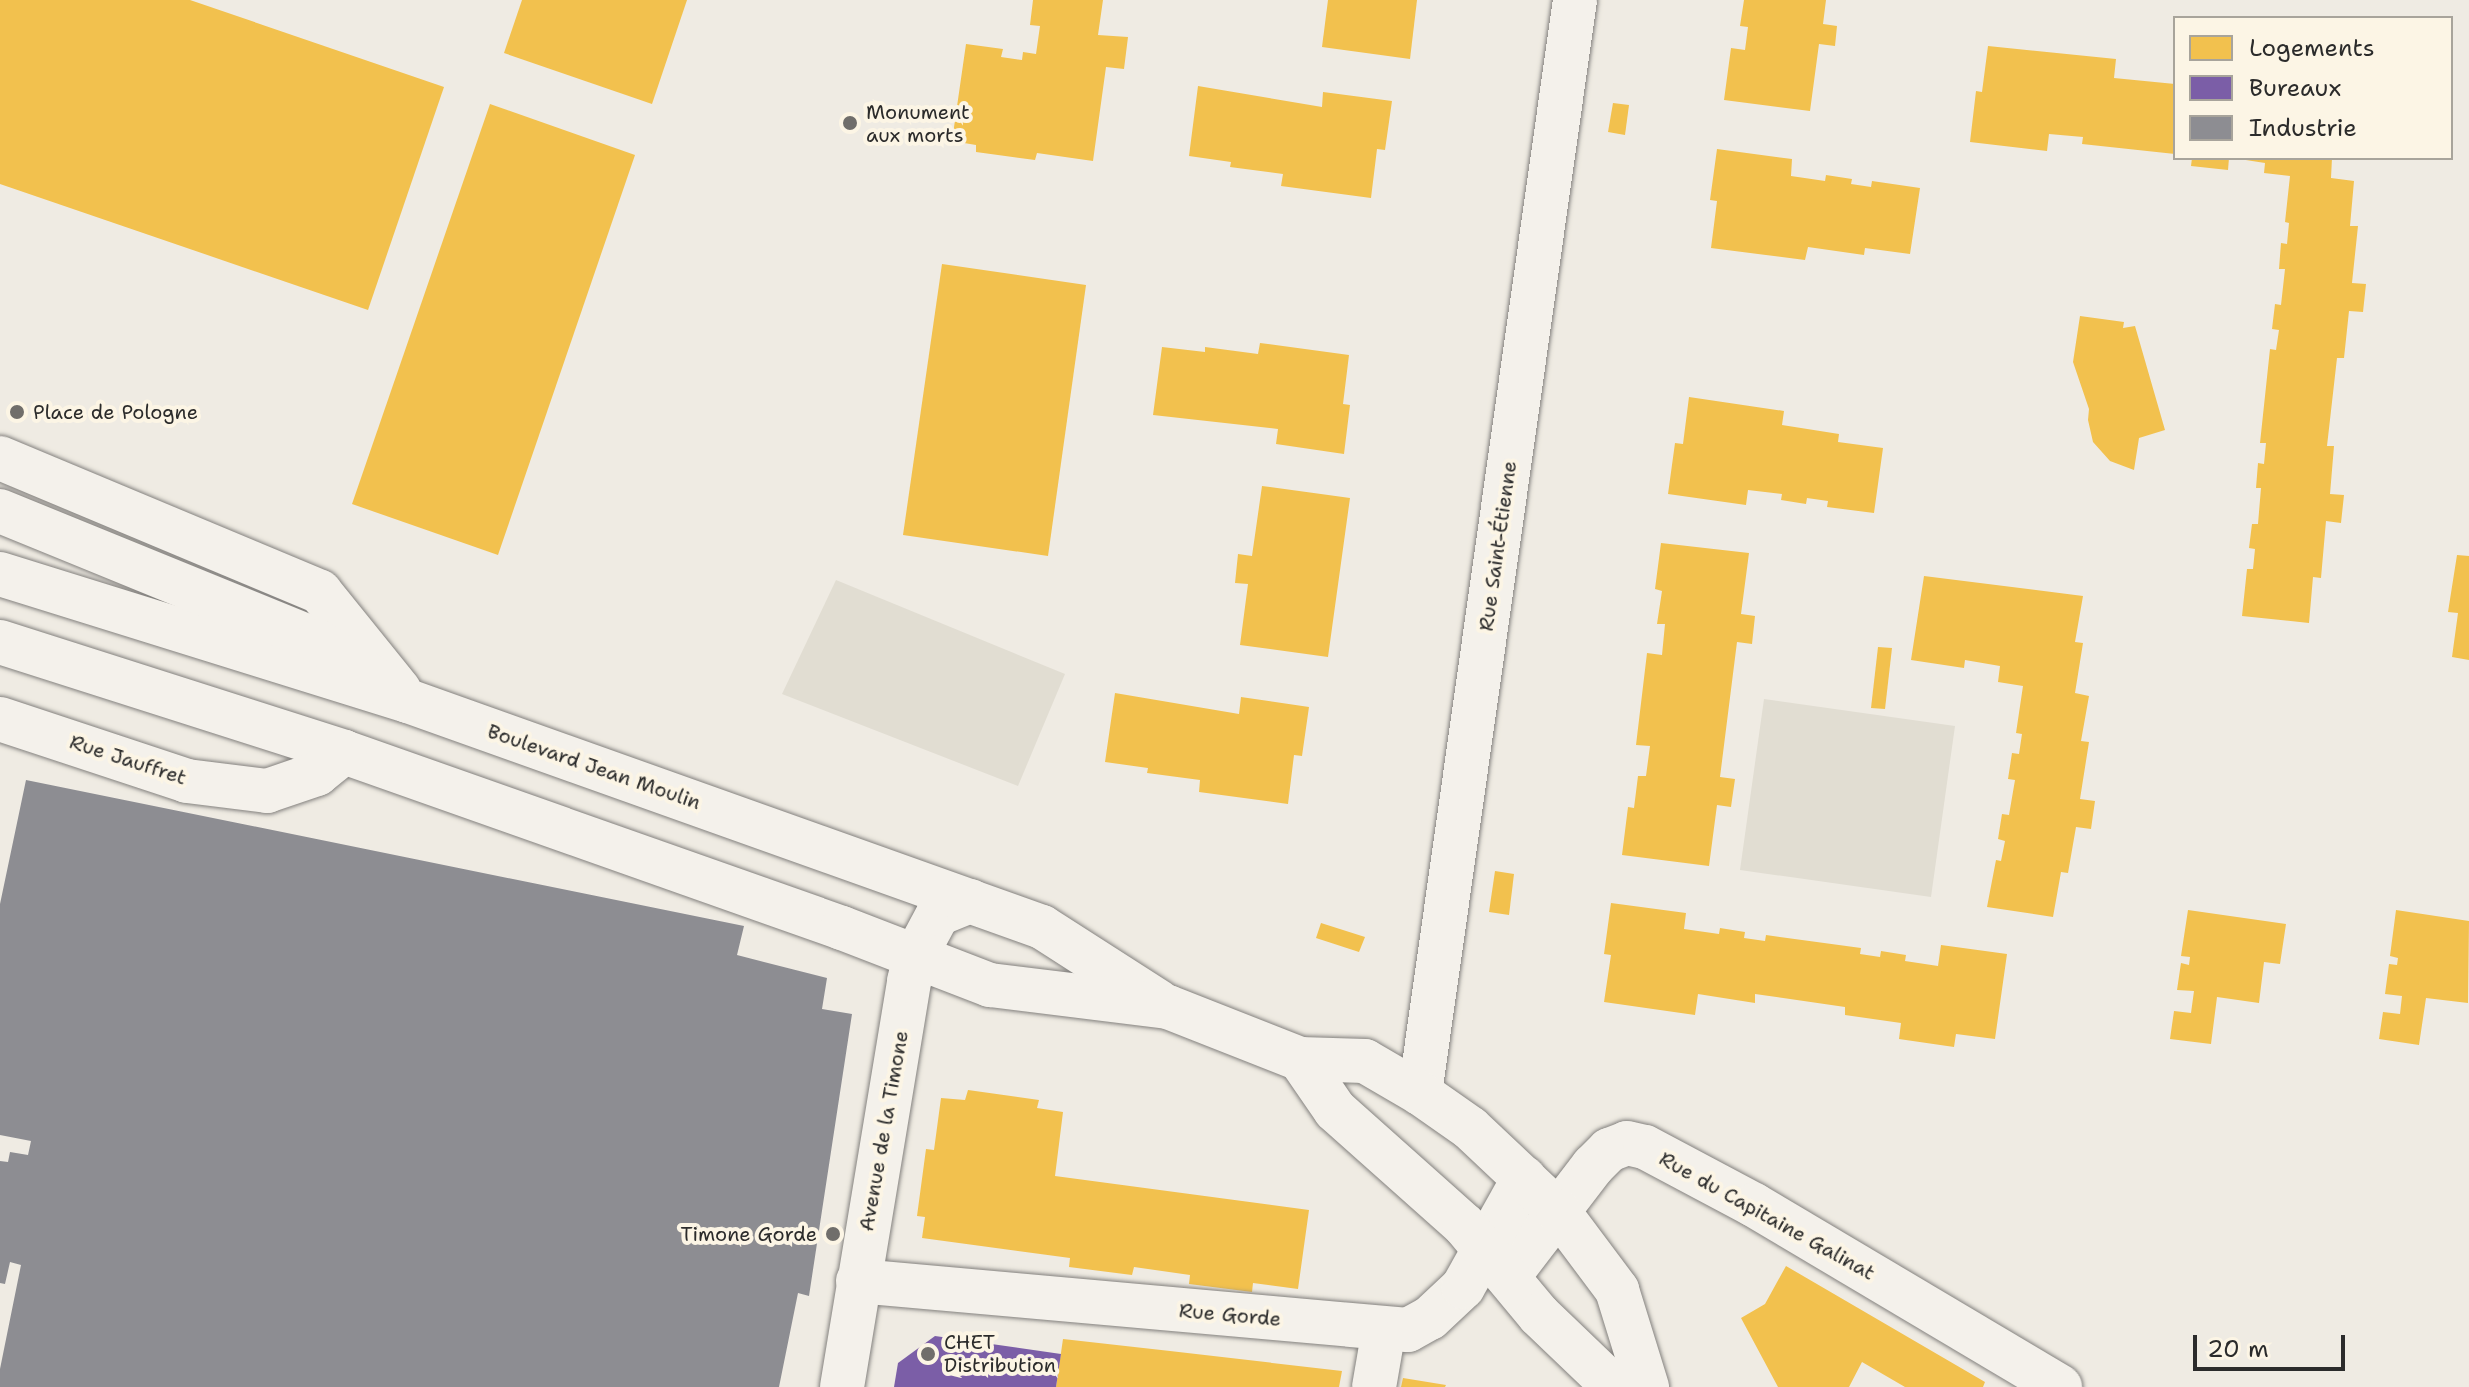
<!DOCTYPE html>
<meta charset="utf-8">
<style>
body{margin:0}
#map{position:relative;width:2469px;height:1387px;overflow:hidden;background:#efebe3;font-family:"Shantell Sans",sans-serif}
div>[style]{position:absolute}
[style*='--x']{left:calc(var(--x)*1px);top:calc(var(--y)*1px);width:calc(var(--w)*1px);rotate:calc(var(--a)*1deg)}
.green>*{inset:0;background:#e1ddd2}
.homes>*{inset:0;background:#f2c14e}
.offices>*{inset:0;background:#7b5ea7}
.industry>*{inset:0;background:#8d8d92}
.roads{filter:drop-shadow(0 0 2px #83817e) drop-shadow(0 0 2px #83817e)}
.minor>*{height:44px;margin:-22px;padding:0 22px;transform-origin:22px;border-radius:22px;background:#f4f1eb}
.tertiary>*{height:44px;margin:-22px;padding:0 22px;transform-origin:22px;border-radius:22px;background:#f4f1eb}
.secondary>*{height:44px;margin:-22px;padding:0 22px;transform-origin:22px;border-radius:22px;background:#f4f1eb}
.motorway>*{height:44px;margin:-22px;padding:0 22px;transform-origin:22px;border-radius:22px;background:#f4f1eb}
.dots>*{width:22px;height:22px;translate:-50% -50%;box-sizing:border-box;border:4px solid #fcf5e5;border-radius:50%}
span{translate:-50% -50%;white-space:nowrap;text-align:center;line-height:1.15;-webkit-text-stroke:8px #fcf5e5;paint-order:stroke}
.poi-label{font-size:20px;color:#2b2b2b}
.left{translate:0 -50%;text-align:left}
.right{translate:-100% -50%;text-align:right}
.street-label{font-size:20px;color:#2b2b2b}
.legend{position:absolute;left:2173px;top:16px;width:280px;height:144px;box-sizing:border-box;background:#fcf5e5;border:2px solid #a8a49b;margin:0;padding:10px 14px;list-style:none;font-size:24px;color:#2b2b2b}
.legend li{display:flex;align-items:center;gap:16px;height:40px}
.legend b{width:40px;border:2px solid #a8a49b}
.scale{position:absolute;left:2193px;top:1335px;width:152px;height:36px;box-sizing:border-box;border:4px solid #2b2b2b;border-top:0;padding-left:10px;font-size:24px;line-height:28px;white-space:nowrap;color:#2b2b2b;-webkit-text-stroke:6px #fcf5e5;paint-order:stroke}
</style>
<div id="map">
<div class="green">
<i style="clip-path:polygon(836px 580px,1065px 674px,1018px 786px,782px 694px)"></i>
<i style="clip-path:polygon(1764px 699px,1955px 726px,1931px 897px,1740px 870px)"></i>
</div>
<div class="homes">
<i style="clip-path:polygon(0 0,190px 0,444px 87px,368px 310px,0 184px)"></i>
<i style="clip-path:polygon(522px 0,687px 0,652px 104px,504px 53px)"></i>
<i style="clip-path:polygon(1033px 0,1103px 0,1098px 35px,1128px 37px,1124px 69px,1106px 67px,1093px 161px,1037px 153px,1035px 160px,976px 152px,976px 145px,952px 141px,966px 44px,1003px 49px,1001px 57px,1022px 60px,1023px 52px,1036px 54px,1040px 26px,1030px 25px)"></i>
<i style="clip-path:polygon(1328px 0,1417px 0,1410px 59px,1322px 47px)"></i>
<i style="clip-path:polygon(1744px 0,1826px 0,1823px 24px,1837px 26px,1835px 46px,1819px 44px,1810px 111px,1724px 100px,1731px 48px,1745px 50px,1748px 27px,1740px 26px)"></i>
<i style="clip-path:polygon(1988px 46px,2116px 59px,2114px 78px,2175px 84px,2175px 154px,2082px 144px,2083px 137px,2049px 134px,2047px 151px,1970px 142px,1976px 91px,1982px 92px)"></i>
<i style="clip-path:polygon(1198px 86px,1322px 107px,1323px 92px,1392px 101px,1385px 150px,1377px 149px,1371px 198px,1281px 186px,1283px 174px,1230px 167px,1231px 162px,1189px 156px)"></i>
<i style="clip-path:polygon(1613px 103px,1629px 105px,1625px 135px,1608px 132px)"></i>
<i style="clip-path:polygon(490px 104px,635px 155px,498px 555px,352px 504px)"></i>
<i style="clip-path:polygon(1717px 149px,1792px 159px,1791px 176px,1825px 181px,1826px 175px,1852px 179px,1851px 184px,1871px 187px,1872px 181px,1920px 188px,1910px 254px,1865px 248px,1864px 255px,1808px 247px,1805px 260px,1711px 248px,1717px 201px,1710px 200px)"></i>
<i style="clip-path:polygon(2192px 158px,2229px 158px,2228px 170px,2191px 166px)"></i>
<i style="clip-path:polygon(2233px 158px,2332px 158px,2331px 178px,2354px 181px,2350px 226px,2358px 226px,2352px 283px,2366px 284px,2363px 312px,2349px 311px,2344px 358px,2337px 358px,2327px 446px,2334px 446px,2330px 494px,2344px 495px,2341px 523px,2326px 521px,2321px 578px,2313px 577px,2309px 623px,2242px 616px,2247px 569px,2253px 569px,2255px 549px,2249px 548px,2252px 524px,2258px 524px,2261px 488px,2256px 488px,2258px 463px,2264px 464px,2266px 443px,2260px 443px,2270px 349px,2276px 350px,2279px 330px,2272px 329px,2275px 304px,2281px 305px,2285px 269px,2279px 269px,2281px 243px,2287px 244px,2289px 223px,2285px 222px,2290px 176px,2264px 173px,2265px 163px)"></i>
<i style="clip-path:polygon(942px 264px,1086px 285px,1048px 556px,903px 535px)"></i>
<i style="clip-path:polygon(2080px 316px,2124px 322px,2123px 328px,2135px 326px,2165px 430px,2139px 438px,2134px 470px,2110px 461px,2093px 442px,2088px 420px,2089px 409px,2073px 362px)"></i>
<i style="clip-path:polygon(1260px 343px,1349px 355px,1343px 404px,1350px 405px,1344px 454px,1276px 444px,1278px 429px,1153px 415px,1162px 347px,1205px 352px,1205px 347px,1258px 354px)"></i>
<i style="clip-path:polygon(1689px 397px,1784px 411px,1782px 425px,1839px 434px,1838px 442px,1883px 448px,1874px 513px,1827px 507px,1828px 501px,1807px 498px,1806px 504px,1781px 500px,1782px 494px,1748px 490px,1746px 505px,1668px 494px,1675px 443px,1683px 444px)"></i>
<i style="clip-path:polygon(1262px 486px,1350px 498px,1328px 657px,1240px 645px,1248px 584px,1235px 583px,1238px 554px,1252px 556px)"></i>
<i style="clip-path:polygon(1661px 543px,1749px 553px,1741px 614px,1755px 616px,1752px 644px,1737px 642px,1720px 777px,1735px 779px,1731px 807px,1717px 805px,1709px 866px,1622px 855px,1628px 807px,1634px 808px,1638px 776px,1646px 776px,1650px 746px,1636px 745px,1647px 653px,1662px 655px,1665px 624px,1657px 624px,1662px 591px,1655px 589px)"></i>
<i style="clip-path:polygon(2457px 555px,2469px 556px,2469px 660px,2452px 657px,2458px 613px,2448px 612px)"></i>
<i style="clip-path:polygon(1924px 576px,2083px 596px,2075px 642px,2083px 643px,2075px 693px,2089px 696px,2081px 741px,2089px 742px,2080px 799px,2095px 801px,2091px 829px,2076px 827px,2068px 873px,2061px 872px,2053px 917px,1987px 907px,1996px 860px,2001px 861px,2005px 841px,1998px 839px,2002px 814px,2009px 815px,2015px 780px,2008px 779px,2012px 753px,2019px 754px,2022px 734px,2016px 733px,2023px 686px,1998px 682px,2000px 666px,1965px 660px,1964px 668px,1911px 660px)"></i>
<i style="clip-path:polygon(1878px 647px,1892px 648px,1885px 709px,1871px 708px)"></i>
<i style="clip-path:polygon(1115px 693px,1239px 714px,1241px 697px,1309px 707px,1302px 756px,1294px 755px,1288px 804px,1199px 792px,1200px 780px,1147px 773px,1148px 768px,1105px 762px)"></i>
<i style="clip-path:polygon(1495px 871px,1514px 874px,1509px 915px,1489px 912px)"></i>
<i style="clip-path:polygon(1611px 903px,1686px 913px,1684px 929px,1719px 934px,1720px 928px,1745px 932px,1744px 938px,1765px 941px,1766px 935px,1861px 948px,1860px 954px,1880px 957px,1881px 951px,1906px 955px,1905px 961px,1938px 966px,1941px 945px,2007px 954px,1995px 1039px,1956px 1034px,1954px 1047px,1899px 1039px,1901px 1023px,1845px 1015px,1845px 1007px,1755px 994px,1755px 1003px,1698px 994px,1695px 1015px,1604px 1002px,1611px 955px,1604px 954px)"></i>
<i style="clip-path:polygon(2188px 910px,2286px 924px,2280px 964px,2264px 962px,2259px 1003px,2217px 997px,2211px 1044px,2170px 1039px,2174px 1011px,2191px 1013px,2194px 991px,2177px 990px,2181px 963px,2189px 965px,2190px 957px,2181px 956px)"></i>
<i style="clip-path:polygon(2396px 910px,2469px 921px,2468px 1003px,2426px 998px,2419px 1045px,2379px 1039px,2383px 1012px,2400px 1014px,2402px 996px,2385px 994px,2389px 964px,2397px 965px,2398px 958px,2390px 956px)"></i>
<i style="clip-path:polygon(1321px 923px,1365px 937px,1359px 952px,1316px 938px)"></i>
<i style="clip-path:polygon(968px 1090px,1039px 1100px,1037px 1108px,1063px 1112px,1055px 1176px,1309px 1210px,1298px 1289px,1253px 1283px,1252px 1292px,1189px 1284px,1190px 1275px,1134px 1267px,1132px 1275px,1069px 1267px,1070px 1258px,922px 1238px,925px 1217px,917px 1216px,926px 1149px,934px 1150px,941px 1098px,965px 1100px)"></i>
<i style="clip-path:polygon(1786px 1266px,1985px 1382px,1983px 1387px,1905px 1387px,1862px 1362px,1849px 1387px,1778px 1387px,1741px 1318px,1765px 1304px)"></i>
<i style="clip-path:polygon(1063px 1339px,1170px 1351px,1342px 1371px,1339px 1387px,1056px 1387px)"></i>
<i style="clip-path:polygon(1403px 1378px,1446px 1385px,1445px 1387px,1401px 1387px)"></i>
</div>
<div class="offices">
<i style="clip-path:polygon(935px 1336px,1061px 1354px,1056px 1387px,894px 1387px,898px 1363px)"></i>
</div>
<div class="industry">
<i style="clip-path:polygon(26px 780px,744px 926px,737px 955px,827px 978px,822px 1009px,852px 1014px,809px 1296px,798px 1293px,779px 1387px,0 1387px,0 1369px,21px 1265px,10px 1262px,5px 1284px,0 1283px,0 1161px,8px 1162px,10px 1152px,28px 1155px,31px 1141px,0 1135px,0 904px)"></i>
</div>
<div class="roads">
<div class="minor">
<i style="--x:1420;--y:1093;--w:1104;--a:-81.93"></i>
<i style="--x:1508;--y:1277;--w:140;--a:-52.6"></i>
<i style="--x:1593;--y:1166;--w:23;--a:-45"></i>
<i style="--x:1609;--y:1150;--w:19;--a:-21"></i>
<i style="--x:1627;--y:1143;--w:18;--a:13"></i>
<i style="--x:1645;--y:1147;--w:123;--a:28"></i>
<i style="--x:1754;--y:1205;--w:356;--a:30.7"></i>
<i style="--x:1374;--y:1387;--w:59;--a:-80.2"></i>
</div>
<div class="tertiary">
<i style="--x:858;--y:1281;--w:552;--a:5.09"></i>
<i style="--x:1408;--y:1330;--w:25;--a:-29"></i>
<i style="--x:1430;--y:1318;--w:45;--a:-43.2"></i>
<i style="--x:1463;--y:1287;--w:125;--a:-60.8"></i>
<i style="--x:842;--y:1387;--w:411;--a:-80.6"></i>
<i style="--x:909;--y:981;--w:25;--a:-76"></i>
<i style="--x:915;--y:957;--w:49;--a:-61.9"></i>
<i style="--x:938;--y:914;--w:35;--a:-22"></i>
</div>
<div class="secondary">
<i style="--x:0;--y:458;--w:347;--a:22.7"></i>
<i style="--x:320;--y:592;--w:126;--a:51.1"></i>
<i style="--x:0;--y:574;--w:427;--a:17.3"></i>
<i style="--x:408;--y:701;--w:673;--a:19.62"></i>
<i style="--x:1042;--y:927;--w:139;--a:32.7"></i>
<i style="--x:0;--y:642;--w:361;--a:17.7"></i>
<i style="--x:344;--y:752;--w:528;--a:19.46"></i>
<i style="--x:842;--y:928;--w:159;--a:21.1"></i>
<i style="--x:990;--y:985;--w:179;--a:7"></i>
<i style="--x:1168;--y:1007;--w:142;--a:21.5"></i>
<i style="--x:1300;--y:1059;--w:65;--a:1.8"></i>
<i style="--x:1365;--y:1061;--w:64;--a:30.2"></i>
<i style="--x:1420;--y:1093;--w:61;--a:35"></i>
<i style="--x:1470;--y:1128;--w:121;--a:43.3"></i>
<i style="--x:1558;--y:1211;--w:99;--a:53.2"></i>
<i style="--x:1617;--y:1290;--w:102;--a:72.8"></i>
<i style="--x:0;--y:719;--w:197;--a:18.3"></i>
<i style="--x:187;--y:781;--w:81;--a:7.1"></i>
<i style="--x:267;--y:791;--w:53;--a:-18.8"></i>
<i style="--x:317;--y:774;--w:35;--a:-39"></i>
<i style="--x:1300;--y:1059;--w:62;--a:55.5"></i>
<i style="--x:1335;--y:1110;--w:173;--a:41.7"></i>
<i style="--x:1464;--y:1225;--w:117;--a:50.2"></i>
<i style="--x:1539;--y:1315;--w:104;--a:43.8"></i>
</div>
<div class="motorway">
<i style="--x:0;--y:511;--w:344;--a:22.2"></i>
<i style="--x:318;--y:641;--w:108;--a:33.7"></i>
</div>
</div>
<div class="dots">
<i style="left:850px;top:123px;background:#706e6b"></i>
<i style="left:17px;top:412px;background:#706e6b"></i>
<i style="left:833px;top:1234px;background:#706e6b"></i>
<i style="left:928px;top:1354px;background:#706e6b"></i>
</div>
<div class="poi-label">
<span class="left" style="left:866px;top:124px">Monument<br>aux morts</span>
<span class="left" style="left:33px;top:412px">Place de Pologne</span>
<span class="right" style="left:817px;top:1234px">Timone Gorde</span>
<span class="left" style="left:944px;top:1354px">CHET<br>Distribution</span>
</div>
<div class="street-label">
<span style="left:1498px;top:546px;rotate:-82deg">Rue Saint-Étienne</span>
<span style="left:128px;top:760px;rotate:18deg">Rue Jauffret</span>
<span style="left:594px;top:767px;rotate:19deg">Boulevard Jean Moulin</span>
<span style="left:884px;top:1131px;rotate:-80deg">Avenue de la Timone</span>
<span style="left:1767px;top:1216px;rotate:29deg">Rue du Capitaine Galinat</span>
<span style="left:1230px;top:1315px;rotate:5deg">Rue Gorde</span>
</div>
<ul class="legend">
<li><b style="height:22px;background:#f2c14e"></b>Logements</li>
<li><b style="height:22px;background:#7b5ea7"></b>Bureaux</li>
<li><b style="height:22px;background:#8d8d92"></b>Industrie</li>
</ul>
<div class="scale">20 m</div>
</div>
